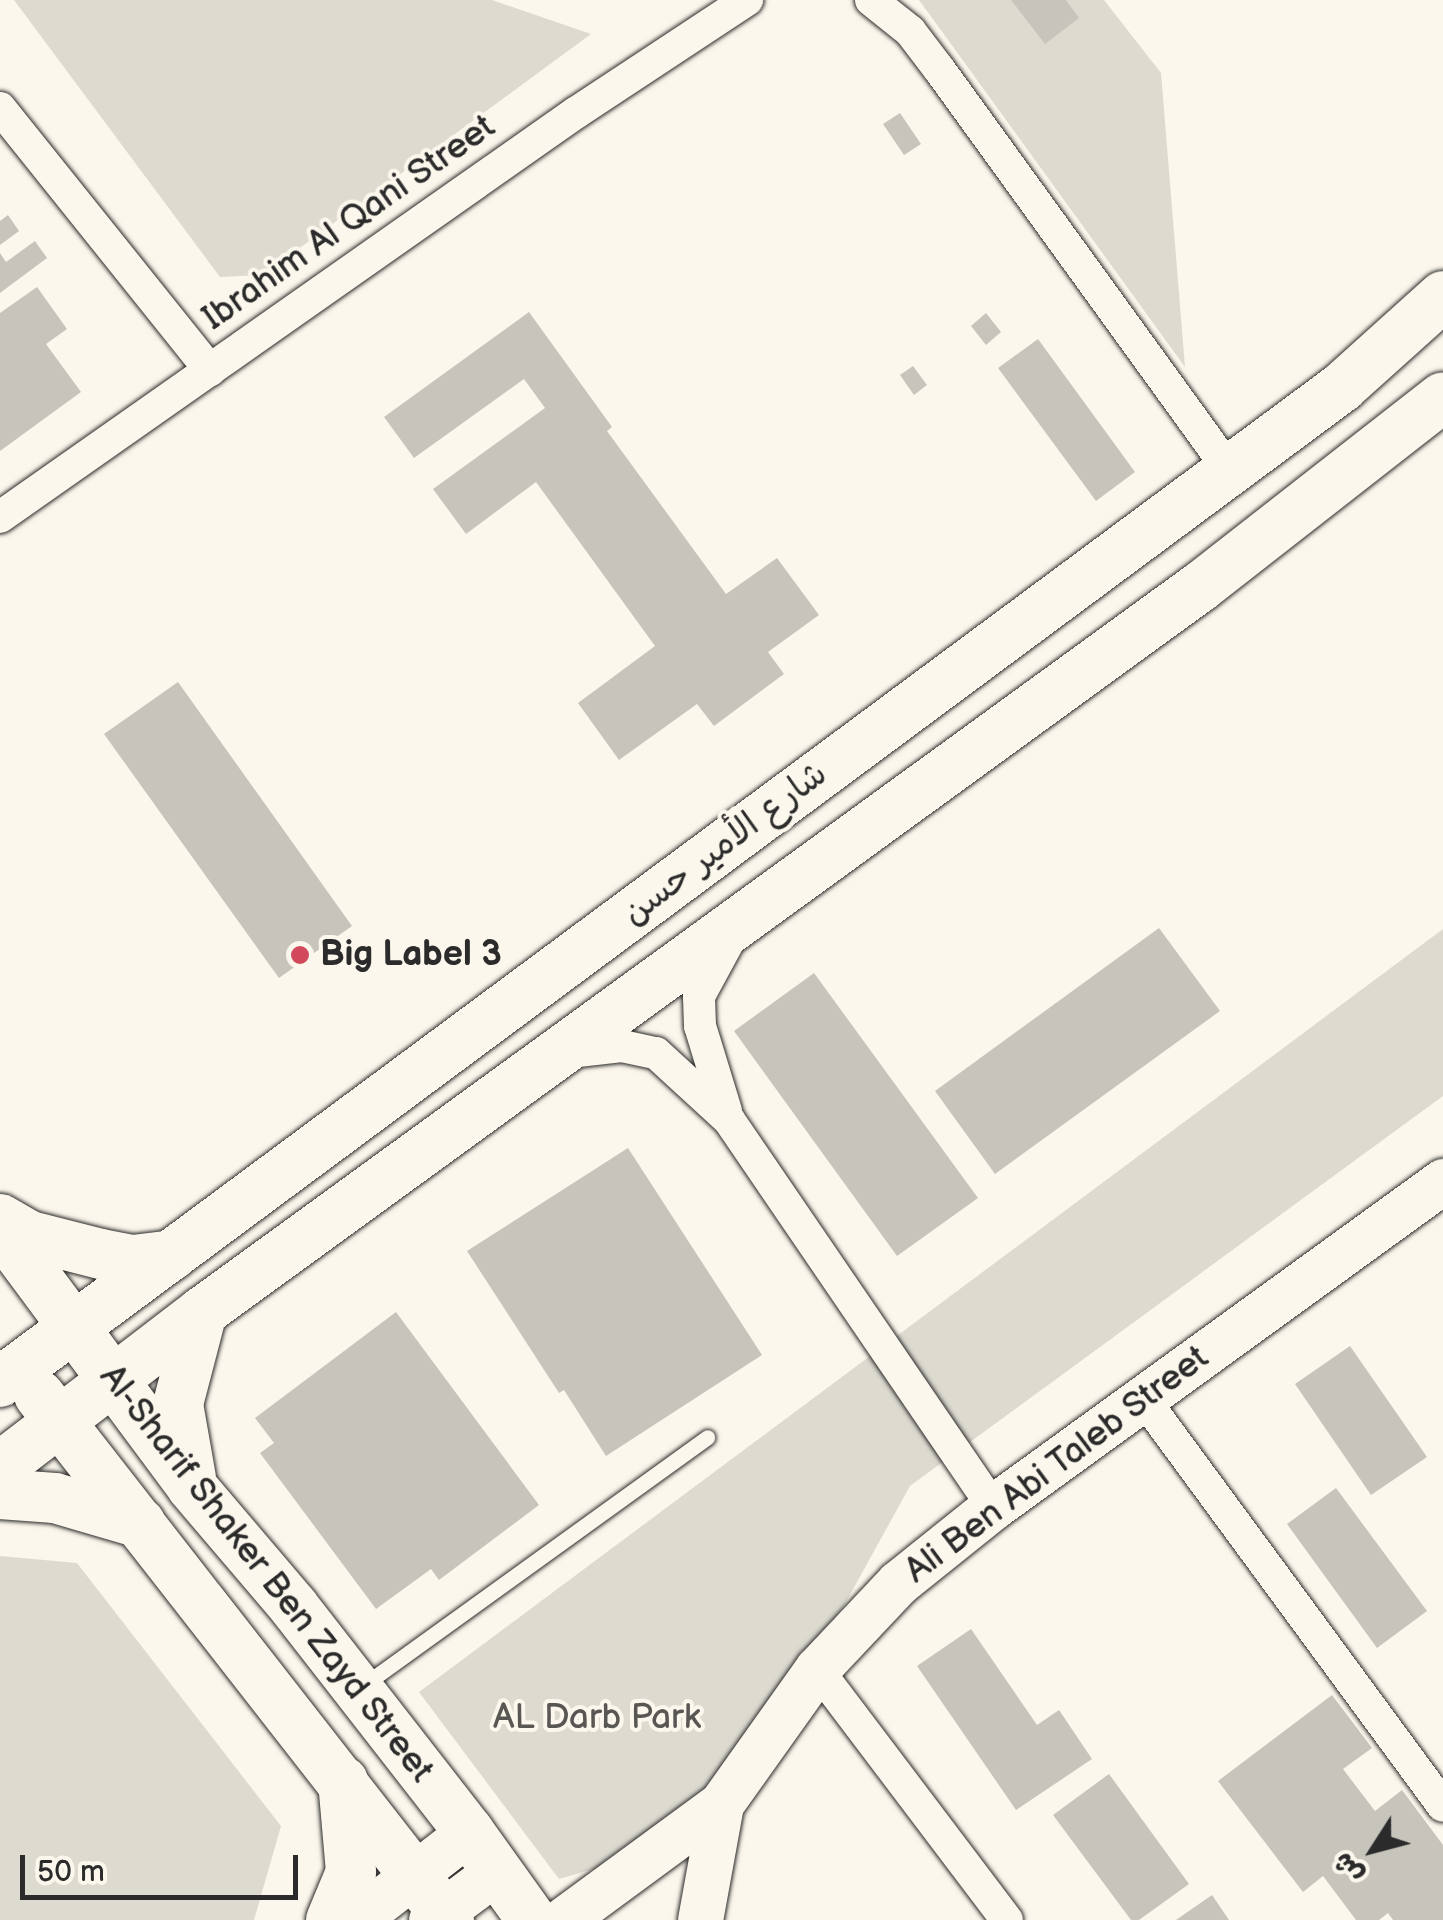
<!DOCTYPE html>
<meta charset="utf-8">
<style>
body{margin:0}
#map{position:relative;width:1443px;height:1920px;overflow:hidden;background:#fbf7ec;font-family:"Balsamiq Sans","Playpen Sans Arabic",sans-serif}
div>[style]{position:absolute}
[style*='--x']{left:calc(var(--x)*1px);top:calc(var(--y)*1px);width:calc(var(--w)*1px);rotate:calc(var(--a)*1deg)}
.green>*{inset:0;background:#dddad0}
.building>*{inset:0;background:#c7c4bc}
.roads{filter:drop-shadow(0 0 2px #2b2b2b) drop-shadow(0 0 2px #2b2b2b)}
.service>*{height:15px;margin:-7.5px;padding:0 7.5px;transform-origin:7.5px;border-radius:7.5px;background:#fbf7ec}
.minor>*{height:32px;margin:-16px;padding:0 16px;transform-origin:16px;border-radius:16px;background:#fbf7ec}
.secondary>*{height:45px;margin:-22.5px;padding:0 22.5px;transform-origin:22.5px;border-radius:22.5px;background:#fbf7ec}
.primary>*{height:50px;margin:-25px;padding:0 25px;transform-origin:25px;border-radius:25px;background:#fbf7ec}
.dots>*{width:28px;height:28px;translate:-50% -50%;box-sizing:border-box;border:5px solid #fbf7ec;border-radius:50%}
span{translate:-50% -50%;white-space:nowrap;text-align:center;line-height:1.15;-webkit-text-stroke:8px #fbf7ec;paint-order:stroke}
.street-label{font-size:35px;color:#2b2b2b}
.poi-label{font-size:35px;color:#2b2b2b;font-weight:700}
.left{translate:0 -50%;text-align:left}
.park-label{font-size:35px;color:#585754}
.north{position:absolute;left:1323px;top:1800px;width:100px;height:100px;-webkit-text-stroke:8px #fbf7ec;paint-order:stroke;rotate:234deg;font-size:28px;font-weight:700;line-height:40px;text-align:center;color:#2b2b2b}
.north::after{content:'';display:block;margin:auto;width:35px;height:45px;background:#2b2b2b;clip-path:polygon(50% 0,100% 100%,50% 72%,0 100%)}
.scale{position:absolute;left:20px;top:1855px;width:278px;height:45px;box-sizing:border-box;border:5px solid #2b2b2b;border-top:0;padding-left:12px;font-size:30px;line-height:35px;white-space:nowrap;color:#2b2b2b;-webkit-text-stroke:8px #fbf7ec;paint-order:stroke}
</style>
<div id="map">
<div class="green">
<i style="clip-path:polygon(14px 0,492px 0,591px 34px,263px 275px,220px 277px)"></i>
<i style="clip-path:polygon(919px 0,1104px 0,1161px 73px,1185px 367px)"></i>
<i style="clip-path:polygon(1443px 929px,1443px 1096px,910px 1486px,846px 1602px,738px 1752px,646px 1854px,559px 1879px,419px 1692px)"></i>
<i style="clip-path:polygon(0 1556px,77px 1563px,281px 1826px,254px 1920px,0 1920px)"></i>
</div>
<div class="building">
<i style="clip-path:polygon(1011px 0,1066px 0,1079px 18px,1045px 44px)"></i>
<i style="clip-path:polygon(900px 113px,921px 144px,904px 155px,883px 124px)"></i>
<i style="clip-path:polygon(8px 215px,19px 231px,0 245px,0 221px)"></i>
<i style="clip-path:polygon(35px 241px,47px 258px,0 293px,0 253px,6px 262px)"></i>
<i style="clip-path:polygon(37px 287px,67px 329px,46px 344px,81px 392px,0 451px,0 313px)"></i>
<i style="clip-path:polygon(529px 312px,612px 427px,607px 431px,726px 594px,777px 558px,819px 615px,768px 652px,784px 674px,714px 726px,697px 704px,619px 760px,578px 703px,655px 646px,536px 482px,466px 534px,433px 489px,545px 408px,524px 379px,414px 458px,384px 417px)"></i>
<i style="clip-path:polygon(986px 313px,1001px 332px,986px 345px,971px 326px)"></i>
<i style="clip-path:polygon(1038px 339px,1135px 472px,1096px 501px,998px 368px)"></i>
<i style="clip-path:polygon(913px 366px,927px 385px,914px 395px,900px 375px)"></i>
<i style="clip-path:polygon(178px 682px,352px 926px,279px 978px,104px 734px)"></i>
<i style="clip-path:polygon(1159px 928px,1220px 1011px,995px 1174px,935px 1091px)"></i>
<i style="clip-path:polygon(814px 973px,978px 1198px,897px 1256px,734px 1031px)"></i>
<i style="clip-path:polygon(628px 1148px,762px 1355px,606px 1456px,564px 1390px,559px 1393px,467px 1251px)"></i>
<i style="clip-path:polygon(396px 1312px,539px 1505px,439px 1580px,431px 1569px,376px 1609px,260px 1453px,274px 1443px,255px 1418px)"></i>
<i style="clip-path:polygon(1350px 1346px,1427px 1457px,1371px 1495px,1295px 1384px)"></i>
<i style="clip-path:polygon(1336px 1488px,1427px 1611px,1377px 1648px,1287px 1524px)"></i>
<i style="clip-path:polygon(971px 1629px,1037px 1725px,1059px 1710px,1092px 1759px,1016px 1810px,917px 1666px)"></i>
<i style="clip-path:polygon(1332px 1695px,1372px 1748px,1343px 1769px,1375px 1811px,1402px 1790px,1443px 1845px,1443px 1920px,1393px 1920px,1388px 1913px,1379px 1920px,1356px 1920px,1323px 1876px,1303px 1892px,1218px 1781px)"></i>
<i style="clip-path:polygon(1109px 1774px,1189px 1884px,1139px 1920px,1131px 1920px,1053px 1815px)"></i>
<i style="clip-path:polygon(1212px 1895px,1229px 1920px,1176px 1920px)"></i>
</div>
<div class="roads">
<div class="service">
<i style="--x:361;--y:1687;--w:427;--a:-35.8"></i>
</div>
<div class="minor">
<i style="--x:871;--y:0;--w:50;--a:38.5"></i>
<i style="--x:910;--y:31;--w:48;--a:52.7"></i>
<i style="--x:939;--y:69;--w:495;--a:54.1"></i>
<i style="--x:0;--y:108;--w:336;--a:51.3"></i>
<i style="--x:0;--y:517;--w:705;--a:-35.07"></i>
<i style="--x:577;--y:112;--w:204;--a:-33.4"></i>
<i style="--x:569;--y:1052;--w:53;--a:-6.5"></i>
<i style="--x:622;--y:1046;--w:35;--a:12"></i>
<i style="--x:656;--y:1053;--w:99;--a:42.5"></i>
<i style="--x:729;--y:1120;--w:468;--a:55.7"></i>
<i style="--x:726;--y:1111;--w:89;--a:-107"></i>
<i style="--x:700;--y:1026;--w:30;--a:-92"></i>
<i style="--x:699;--y:996;--w:67;--a:-61.5"></i>
<i style="--x:1143;--y:1398;--w:506;--a:53.67"></i>
<i style="--x:817;--y:1669;--w:315;--a:52.9"></i>
</div>
<div class="secondary">
<i style="--x:356;--y:1920;--w:143;--a:-37.9"></i>
<i style="--x:431;--y:1920;--w:82;--a:-36.6"></i>
<i style="--x:563;--y:1920;--w:196;--a:-36.3"></i>
<i style="--x:700;--y:1920;--w:118;--a:-79.7"></i>
<i style="--x:721;--y:1804;--w:166;--a:-54.6"></i>
<i style="--x:817;--y:1669;--w:118;--a:-46.7"></i>
<i style="--x:898;--y:1583;--w:122;--a:-38.7"></i>
<i style="--x:993;--y:1507;--w:556;--a:-35.92"></i>
</div>
<div class="primary">
<i style="--x:0;--y:1219;--w:34;--a:30"></i>
<i style="--x:30;--y:1236;--w:73;--a:14.2"></i>
<i style="--x:101;--y:1254;--w:33;--a:11"></i>
<i style="--x:133;--y:1260;--w:39;--a:-7"></i>
<i style="--x:0;--y:1228;--w:322;--a:53.4"></i>
<i style="--x:192;--y:1487;--w:157;--a:49.6"></i>
<i style="--x:294;--y:1607;--w:285;--a:52.1"></i>
<i style="--x:469;--y:1832;--w:108;--a:54.4"></i>
<i style="--x:0;--y:1382;--w:1671;--a:-36.55"></i>
<i style="--x:1342;--y:387;--w:136;--a:-42"></i>
<i style="--x:39;--y:1395;--w:666;--a:52.01"></i>
<i style="--x:0;--y:1467;--w:255;--a:-37.5"></i>
<i style="--x:202;--y:1312;--w:1234;--a:-36"></i>
<i style="--x:1200;--y:587;--w:308;--a:-38"></i>
<i style="--x:191;--y:1478;--w:75;--a:-100"></i>
<i style="--x:178;--y:1404;--w:95;--a:-75.4"></i>
<i style="--x:0;--y:1494;--w:55;--a:4.2"></i>
<i style="--x:55;--y:1498;--w:89;--a:16.4"></i>
<i style="--x:331;--y:1920;--w:52;--a:-67.4"></i>
<i style="--x:351;--y:1872;--w:91;--a:-95"></i>
</div>
</div>
<div class="dots">
<i style="left:300px;top:955px;background:#d1495b"></i>
</div>
<div class="street-label">
<span style="left:349px;top:223px;rotate:-35deg">Ibrahim Al Qani Street</span>
<span style="left:725px;top:844px;rotate:-37deg">شارع الأمير حسن</span>
<span style="left:1057px;top:1465px;rotate:-37deg">Ali Ben Abi Taleb Street</span>
<span style="left:266px;top:1574px;rotate:52deg">Al-Sharif Shaker Ben Zayd Street</span>
</div>
<div class="poi-label">
<span class="left" style="left:320px;top:955px">Big Label 3</span>
</div>
<div class="park-label">
<span style="left:597px;top:1718px">AL Darb Park</span>
</div>
<div class="north">ش</div>
<div class="scale">50 m</div>
</div>
